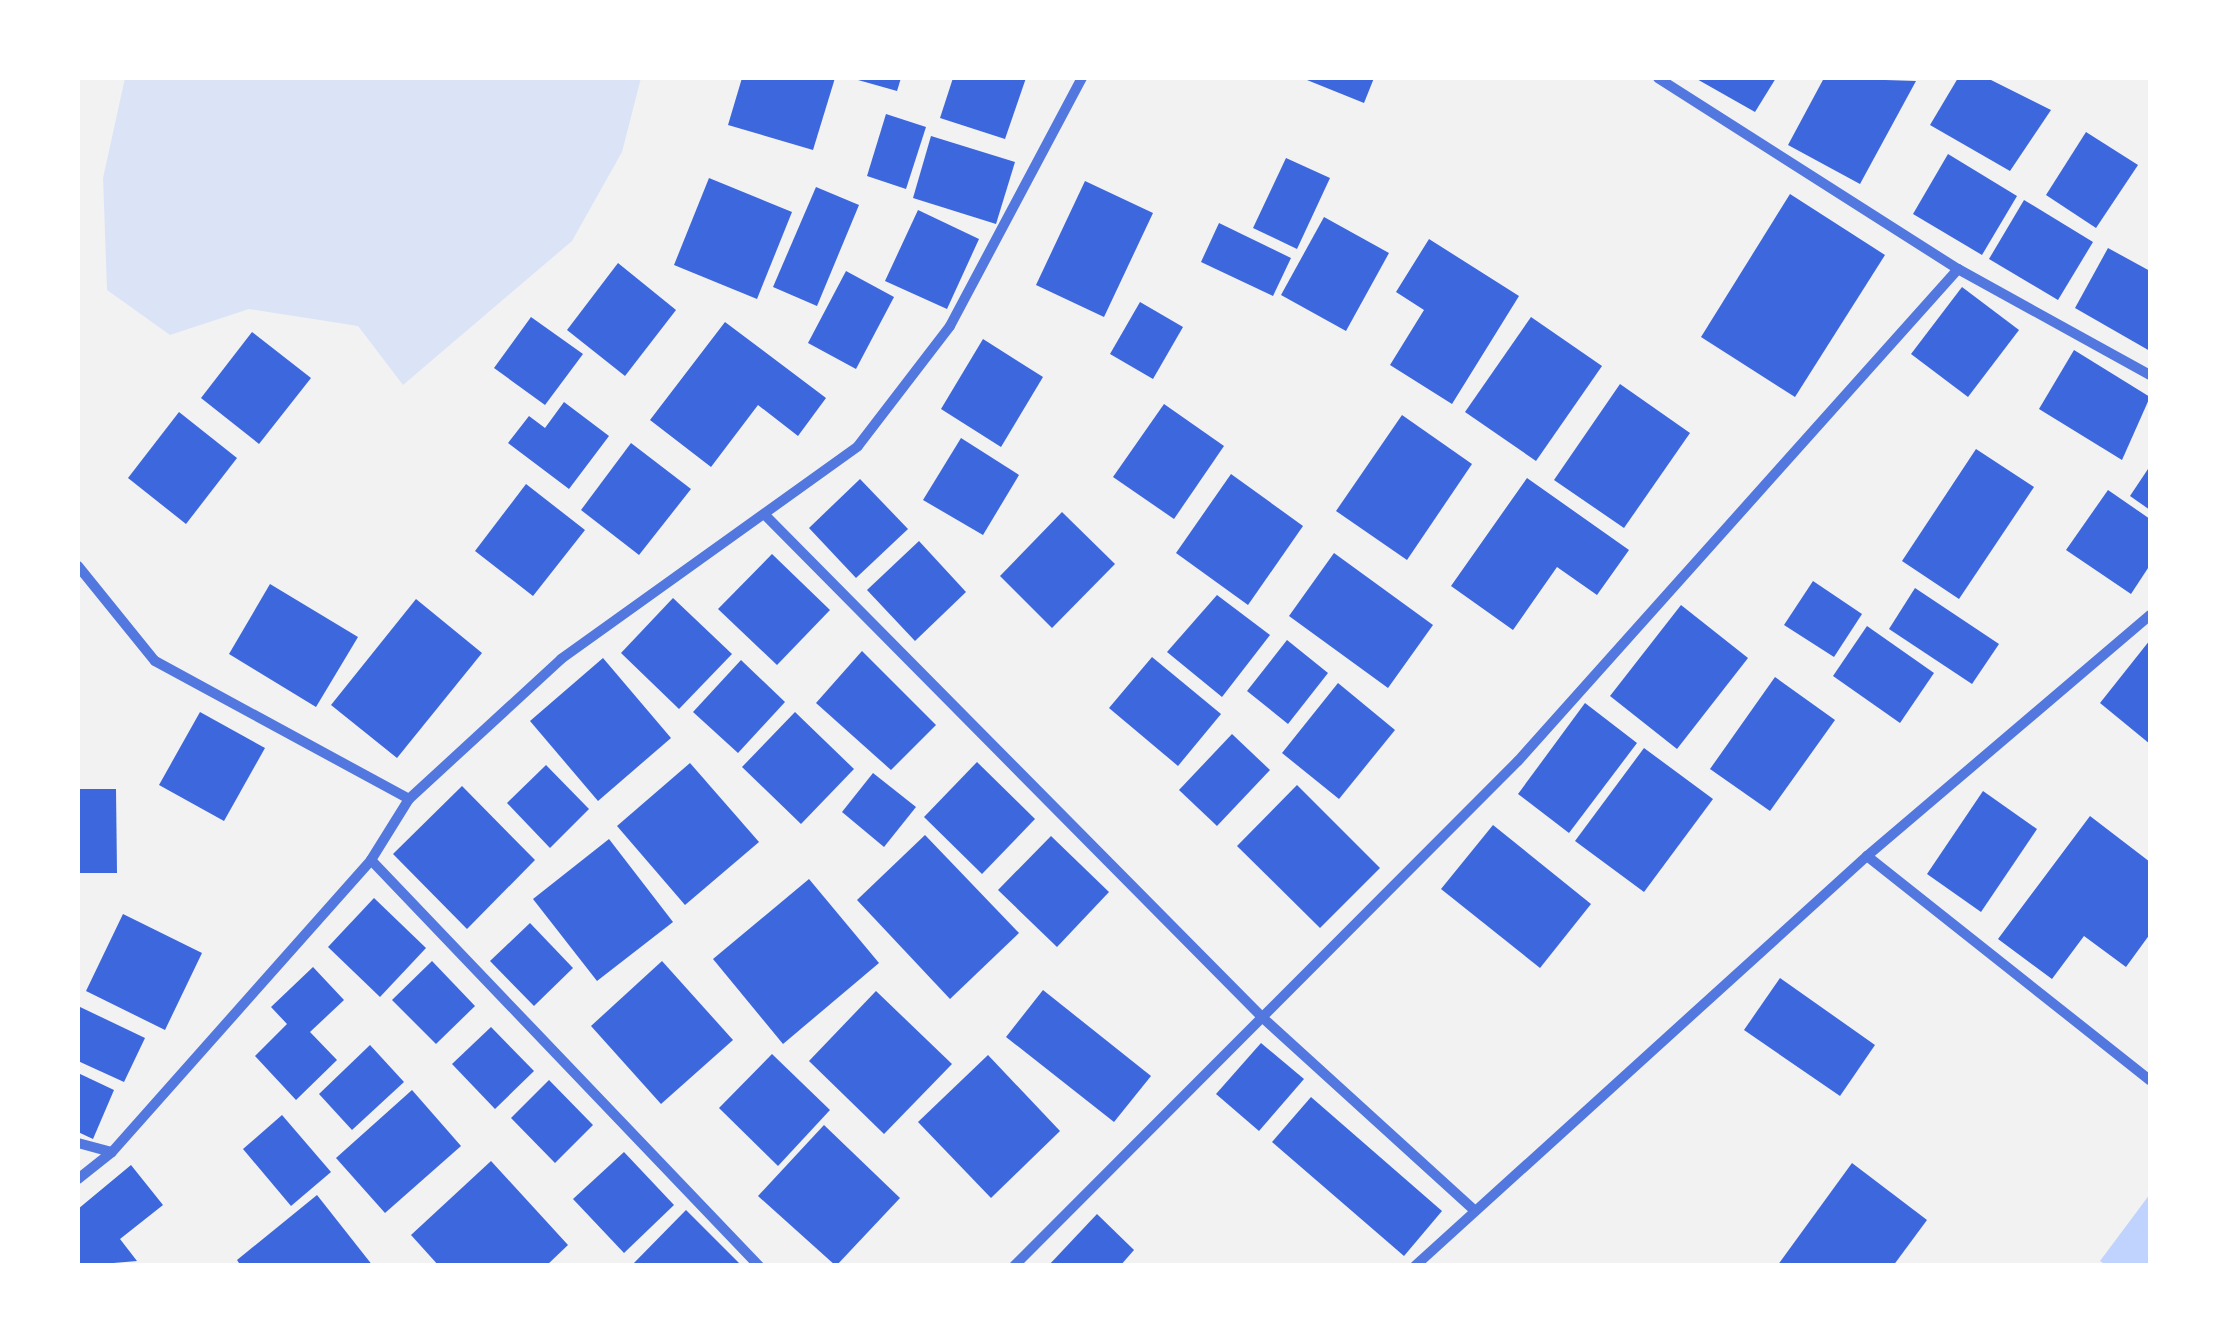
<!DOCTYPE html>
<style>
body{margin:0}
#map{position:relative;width:2228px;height:1343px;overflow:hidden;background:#f2f2f2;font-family:Lora,serif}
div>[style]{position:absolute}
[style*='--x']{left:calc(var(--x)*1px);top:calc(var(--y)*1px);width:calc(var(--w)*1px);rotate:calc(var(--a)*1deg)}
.green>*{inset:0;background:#dbe4f7}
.water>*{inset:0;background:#bfd3fe}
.building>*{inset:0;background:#3d67dc}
.minor>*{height:10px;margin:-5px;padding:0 5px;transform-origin:5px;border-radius:5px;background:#5277de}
span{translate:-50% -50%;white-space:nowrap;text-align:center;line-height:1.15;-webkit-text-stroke:9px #fff;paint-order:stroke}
.frame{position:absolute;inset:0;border:80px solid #fff;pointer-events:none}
</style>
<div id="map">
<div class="green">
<i style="clip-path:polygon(125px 78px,641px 78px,622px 152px,572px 241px,403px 385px,358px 326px,249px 309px,170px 335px,107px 290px,103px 178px)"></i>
</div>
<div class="water">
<i style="clip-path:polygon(2150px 1194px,2150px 1265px,2106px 1265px,2100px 1261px)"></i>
</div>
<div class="building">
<i style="clip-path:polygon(742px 78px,835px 78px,813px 150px,728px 125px)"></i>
<i style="clip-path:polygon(851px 78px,901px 78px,897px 91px)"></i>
<i style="clip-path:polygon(953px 78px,1026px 78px,1005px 139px,940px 118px)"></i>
<i style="clip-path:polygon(1302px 78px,1374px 78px,1364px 103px)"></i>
<i style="clip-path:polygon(1695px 78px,1776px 78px,1755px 112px)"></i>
<i style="clip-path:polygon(1824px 78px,1916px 81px,1860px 184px,1788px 145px)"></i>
<i style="clip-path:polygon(1958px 78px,1987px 78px,2051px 110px,2010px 171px,1930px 125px)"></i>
<i style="clip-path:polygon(886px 114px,926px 127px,906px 189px,867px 176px)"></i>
<i style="clip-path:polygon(2086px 132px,2138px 165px,2096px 228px,2046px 195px)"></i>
<i style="clip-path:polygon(931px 136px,1015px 162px,996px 224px,913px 198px)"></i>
<i style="clip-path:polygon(1948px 154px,2017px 196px,1982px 255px,1913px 214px)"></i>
<i style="clip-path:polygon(1286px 158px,1330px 178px,1297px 249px,1253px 228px)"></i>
<i style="clip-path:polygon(709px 178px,792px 212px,757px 299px,674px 265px)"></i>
<i style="clip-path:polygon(1085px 181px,1153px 213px,1104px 317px,1036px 285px)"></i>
<i style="clip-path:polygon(816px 187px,859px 205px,817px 306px,773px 287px)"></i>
<i style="clip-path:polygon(1790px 194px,1885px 255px,1795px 397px,1701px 337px)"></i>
<i style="clip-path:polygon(2024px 200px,2093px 242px,2058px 300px,1989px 259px)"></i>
<i style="clip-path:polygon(918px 210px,979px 239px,947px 309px,885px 281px)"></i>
<i style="clip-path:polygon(1324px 217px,1389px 253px,1346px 331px,1281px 295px)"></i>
<i style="clip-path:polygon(1219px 223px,1291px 258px,1273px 296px,1201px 262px)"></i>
<i style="clip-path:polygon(1429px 239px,1519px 296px,1452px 404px,1390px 365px,1424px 310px,1396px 292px)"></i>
<i style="clip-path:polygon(2108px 248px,2150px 271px,2150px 351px,2075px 308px)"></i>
<i style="clip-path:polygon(618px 263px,676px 310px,625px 376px,567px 330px)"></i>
<i style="clip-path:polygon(846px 271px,894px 297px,856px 369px,808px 343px)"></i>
<i style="clip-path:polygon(1962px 287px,2019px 330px,1968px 397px,1911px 354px)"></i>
<i style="clip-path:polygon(1140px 302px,1183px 327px,1153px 379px,1110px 354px)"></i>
<i style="clip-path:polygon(531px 317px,583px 354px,545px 405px,494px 368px)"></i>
<i style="clip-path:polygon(1531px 317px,1602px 366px,1536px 461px,1465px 412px)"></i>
<i style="clip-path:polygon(725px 322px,826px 398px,798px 436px,758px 405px,711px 467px,650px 420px)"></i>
<i style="clip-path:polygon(252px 332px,311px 378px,259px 444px,201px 398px)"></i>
<i style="clip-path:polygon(983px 339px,1043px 377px,1001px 447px,941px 409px)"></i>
<i style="clip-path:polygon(2074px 350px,2150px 397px,2122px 460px,2039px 409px)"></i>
<i style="clip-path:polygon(1620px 384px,1690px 433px,1624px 528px,1554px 480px)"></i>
<i style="clip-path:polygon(564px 402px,609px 436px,569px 489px,508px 443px,529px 416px,545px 428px)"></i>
<i style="clip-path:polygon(1164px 404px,1224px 446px,1174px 519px,1113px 477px)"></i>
<i style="clip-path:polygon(179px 412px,237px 458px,186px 524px,128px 478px)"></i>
<i style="clip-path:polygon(1402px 415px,1472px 464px,1407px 560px,1336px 511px)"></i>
<i style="clip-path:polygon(961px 438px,1019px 475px,983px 535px,923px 500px)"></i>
<i style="clip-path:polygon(631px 443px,691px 489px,639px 555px,581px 510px)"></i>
<i style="clip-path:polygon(1976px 449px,2034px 487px,1959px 599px,1902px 561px)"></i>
<i style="clip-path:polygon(2150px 466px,2150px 510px,2130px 496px)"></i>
<i style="clip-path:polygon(1231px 474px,1303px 526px,1248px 605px,1176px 553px)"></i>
<i style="clip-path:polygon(1527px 478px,1629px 550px,1597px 595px,1557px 567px,1513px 630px,1451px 586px)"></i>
<i style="clip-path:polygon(860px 479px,908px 529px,856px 578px,809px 528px)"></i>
<i style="clip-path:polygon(526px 484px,585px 530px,533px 596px,475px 551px)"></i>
<i style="clip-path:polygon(2108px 490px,2150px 519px,2150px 565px,2131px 594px,2066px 550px)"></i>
<i style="clip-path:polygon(1062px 512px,1115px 564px,1052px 628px,1000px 576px)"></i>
<i style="clip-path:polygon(919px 541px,966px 592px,915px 641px,867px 590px)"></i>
<i style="clip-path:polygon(1334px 553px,1433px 625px,1388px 688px,1289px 616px)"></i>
<i style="clip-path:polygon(772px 554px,830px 610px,777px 665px,718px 609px)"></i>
<i style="clip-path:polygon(1813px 581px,1862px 614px,1834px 657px,1784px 625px)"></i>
<i style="clip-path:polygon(270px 584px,358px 637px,316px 707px,229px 654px)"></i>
<i style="clip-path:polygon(1915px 588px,1999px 644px,1972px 684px,1889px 629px)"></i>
<i style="clip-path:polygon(1217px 595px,1270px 635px,1222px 697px,1167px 652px)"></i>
<i style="clip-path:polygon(673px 598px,732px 654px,679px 709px,621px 653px)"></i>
<i style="clip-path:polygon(416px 599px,482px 653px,397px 758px,331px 705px)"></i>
<i style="clip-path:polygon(1681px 605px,1748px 658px,1677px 749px,1610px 696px)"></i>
<i style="clip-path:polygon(1867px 626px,1934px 673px,1900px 723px,1833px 676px)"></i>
<i style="clip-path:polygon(1287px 640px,1328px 673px,1288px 724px,1247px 691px)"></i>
<i style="clip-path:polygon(2150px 640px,2150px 744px,2100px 703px)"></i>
<i style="clip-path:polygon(862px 651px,936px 725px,891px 770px,816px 703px)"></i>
<i style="clip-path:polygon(1152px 657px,1221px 714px,1178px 766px,1109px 708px)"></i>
<i style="clip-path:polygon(603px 658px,671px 738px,598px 801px,530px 721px)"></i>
<i style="clip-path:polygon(741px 660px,785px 702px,738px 753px,693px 712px)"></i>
<i style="clip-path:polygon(1775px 677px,1835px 720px,1770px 811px,1710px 769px)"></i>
<i style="clip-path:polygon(1338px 683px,1395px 730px,1339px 799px,1282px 753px)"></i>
<i style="clip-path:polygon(1585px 703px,1637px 743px,1569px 833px,1518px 794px)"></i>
<i style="clip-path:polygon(200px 712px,265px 748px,224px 821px,159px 785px)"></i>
<i style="clip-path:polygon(795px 712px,854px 769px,801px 824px,742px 767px)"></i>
<i style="clip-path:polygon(1232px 734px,1270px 770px,1217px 826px,1179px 790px)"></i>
<i style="clip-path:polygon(1644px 748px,1713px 799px,1644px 892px,1575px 841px)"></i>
<i style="clip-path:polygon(977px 762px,1035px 819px,982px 874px,924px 817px)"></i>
<i style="clip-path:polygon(690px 763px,759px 842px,685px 905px,617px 826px)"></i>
<i style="clip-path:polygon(546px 765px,589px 809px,550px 848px,507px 803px)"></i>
<i style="clip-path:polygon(873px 773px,916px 807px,884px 847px,842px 812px)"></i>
<i style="clip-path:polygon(1297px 785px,1380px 868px,1320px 928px,1237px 846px)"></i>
<i style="clip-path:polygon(462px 786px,535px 860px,467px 929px,393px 854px)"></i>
<i style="clip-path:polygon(78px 789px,116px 789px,117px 873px,78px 873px)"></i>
<i style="clip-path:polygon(1983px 791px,2037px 829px,1981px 912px,1927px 874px)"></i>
<i style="clip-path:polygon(2090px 816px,2150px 862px,2150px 934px,2126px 967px,2084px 936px,2052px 979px,1998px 939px)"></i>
<i style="clip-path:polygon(1493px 825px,1591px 904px,1540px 968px,1441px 889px)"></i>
<i style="clip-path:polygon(925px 835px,1019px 933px,950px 999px,857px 900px)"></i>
<i style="clip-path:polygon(1051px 836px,1109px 892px,1057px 947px,998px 890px)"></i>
<i style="clip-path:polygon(609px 839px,673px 922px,597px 981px,533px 899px)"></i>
<i style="clip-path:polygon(809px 879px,879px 963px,783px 1044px,713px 959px)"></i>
<i style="clip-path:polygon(374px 898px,426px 948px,380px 997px,328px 947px)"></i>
<i style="clip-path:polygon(123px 914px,202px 953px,165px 1030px,86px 991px)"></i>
<i style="clip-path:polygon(530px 923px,573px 968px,534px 1006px,490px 961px)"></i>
<i style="clip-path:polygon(432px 961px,475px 1006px,436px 1044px,392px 1000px)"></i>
<i style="clip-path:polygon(662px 961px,733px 1040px,661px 1104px,591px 1026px)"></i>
<i style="clip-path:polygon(313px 967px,344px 1000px,310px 1032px,337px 1060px,296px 1100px,255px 1056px,287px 1024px,271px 1007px)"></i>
<i style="clip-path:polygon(1780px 978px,1875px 1045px,1840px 1096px,1744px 1030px)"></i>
<i style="clip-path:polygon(1043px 990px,1151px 1076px,1114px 1122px,1006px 1037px)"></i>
<i style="clip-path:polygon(876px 991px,952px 1064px,884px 1134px,809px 1061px)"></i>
<i style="clip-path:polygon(78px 1006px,145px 1038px,124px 1082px,78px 1061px)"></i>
<i style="clip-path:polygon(491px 1027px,534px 1071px,495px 1109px,452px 1064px)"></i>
<i style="clip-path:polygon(1261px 1043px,1304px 1079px,1259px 1131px,1216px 1094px)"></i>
<i style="clip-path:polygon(370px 1045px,404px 1082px,352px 1130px,319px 1094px)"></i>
<i style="clip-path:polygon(772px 1054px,830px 1110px,778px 1166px,719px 1108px)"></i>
<i style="clip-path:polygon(988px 1055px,1060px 1131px,991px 1198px,918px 1122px)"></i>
<i style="clip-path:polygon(78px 1073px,114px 1090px,93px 1139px,78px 1132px)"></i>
<i style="clip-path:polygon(549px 1080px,593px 1125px,555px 1163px,511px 1118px)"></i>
<i style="clip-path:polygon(412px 1090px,461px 1146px,385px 1213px,336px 1158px)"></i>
<i style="clip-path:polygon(1311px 1097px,1442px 1211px,1404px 1256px,1272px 1142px)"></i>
<i style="clip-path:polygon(282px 1115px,331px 1172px,291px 1206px,243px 1149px)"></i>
<i style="clip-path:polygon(824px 1125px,900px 1198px,836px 1266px,758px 1196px)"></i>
<i style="clip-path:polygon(624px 1152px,674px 1205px,624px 1253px,573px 1199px)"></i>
<i style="clip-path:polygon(491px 1161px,568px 1245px,546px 1266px,439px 1266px,411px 1235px)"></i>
<i style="clip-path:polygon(1852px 1163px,1927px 1220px,1893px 1266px,1777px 1266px)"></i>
<i style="clip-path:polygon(131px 1165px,163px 1205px,120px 1239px,137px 1261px,78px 1266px,78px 1209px)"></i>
<i style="clip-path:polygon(317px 1195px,373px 1266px,241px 1266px,237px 1260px)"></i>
<i style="clip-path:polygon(686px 1210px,742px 1266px,631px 1266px)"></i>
<i style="clip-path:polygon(1097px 1214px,1134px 1250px,1120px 1266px,1048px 1266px)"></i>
</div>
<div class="minor">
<i style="--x:1658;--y:78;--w:356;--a:32.5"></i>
<i style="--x:1958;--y:269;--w:219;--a:28.9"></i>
<i style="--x:767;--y:517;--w:705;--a:45.29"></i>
<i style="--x:1263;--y:1018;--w:285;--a:42.3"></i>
<i style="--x:78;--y:566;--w:122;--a:51"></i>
<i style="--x:155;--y:661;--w:289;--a:28.5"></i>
<i style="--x:1867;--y:856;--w:361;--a:38.4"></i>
<i style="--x:371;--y:860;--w:562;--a:46.3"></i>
<i style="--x:78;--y:1143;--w:35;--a:15"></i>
<i style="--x:78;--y:1179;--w:43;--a:-38.5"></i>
<i style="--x:112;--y:1152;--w:390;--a:-48.4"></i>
<i style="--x:371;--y:860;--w:72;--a:-58.1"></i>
<i style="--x:409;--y:799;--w:207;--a:-42.6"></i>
<i style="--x:561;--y:659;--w:365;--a:-35.6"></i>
<i style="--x:858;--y:446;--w:151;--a:-52.5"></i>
<i style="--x:950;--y:326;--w:281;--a:-62"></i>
<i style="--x:1014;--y:1266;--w:713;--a:-45.06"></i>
<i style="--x:1518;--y:761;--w:660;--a:-48.19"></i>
<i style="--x:1415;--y:1266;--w:610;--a:-42.21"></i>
<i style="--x:1867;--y:856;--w:372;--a:-40.4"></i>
</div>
<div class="frame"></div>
</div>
